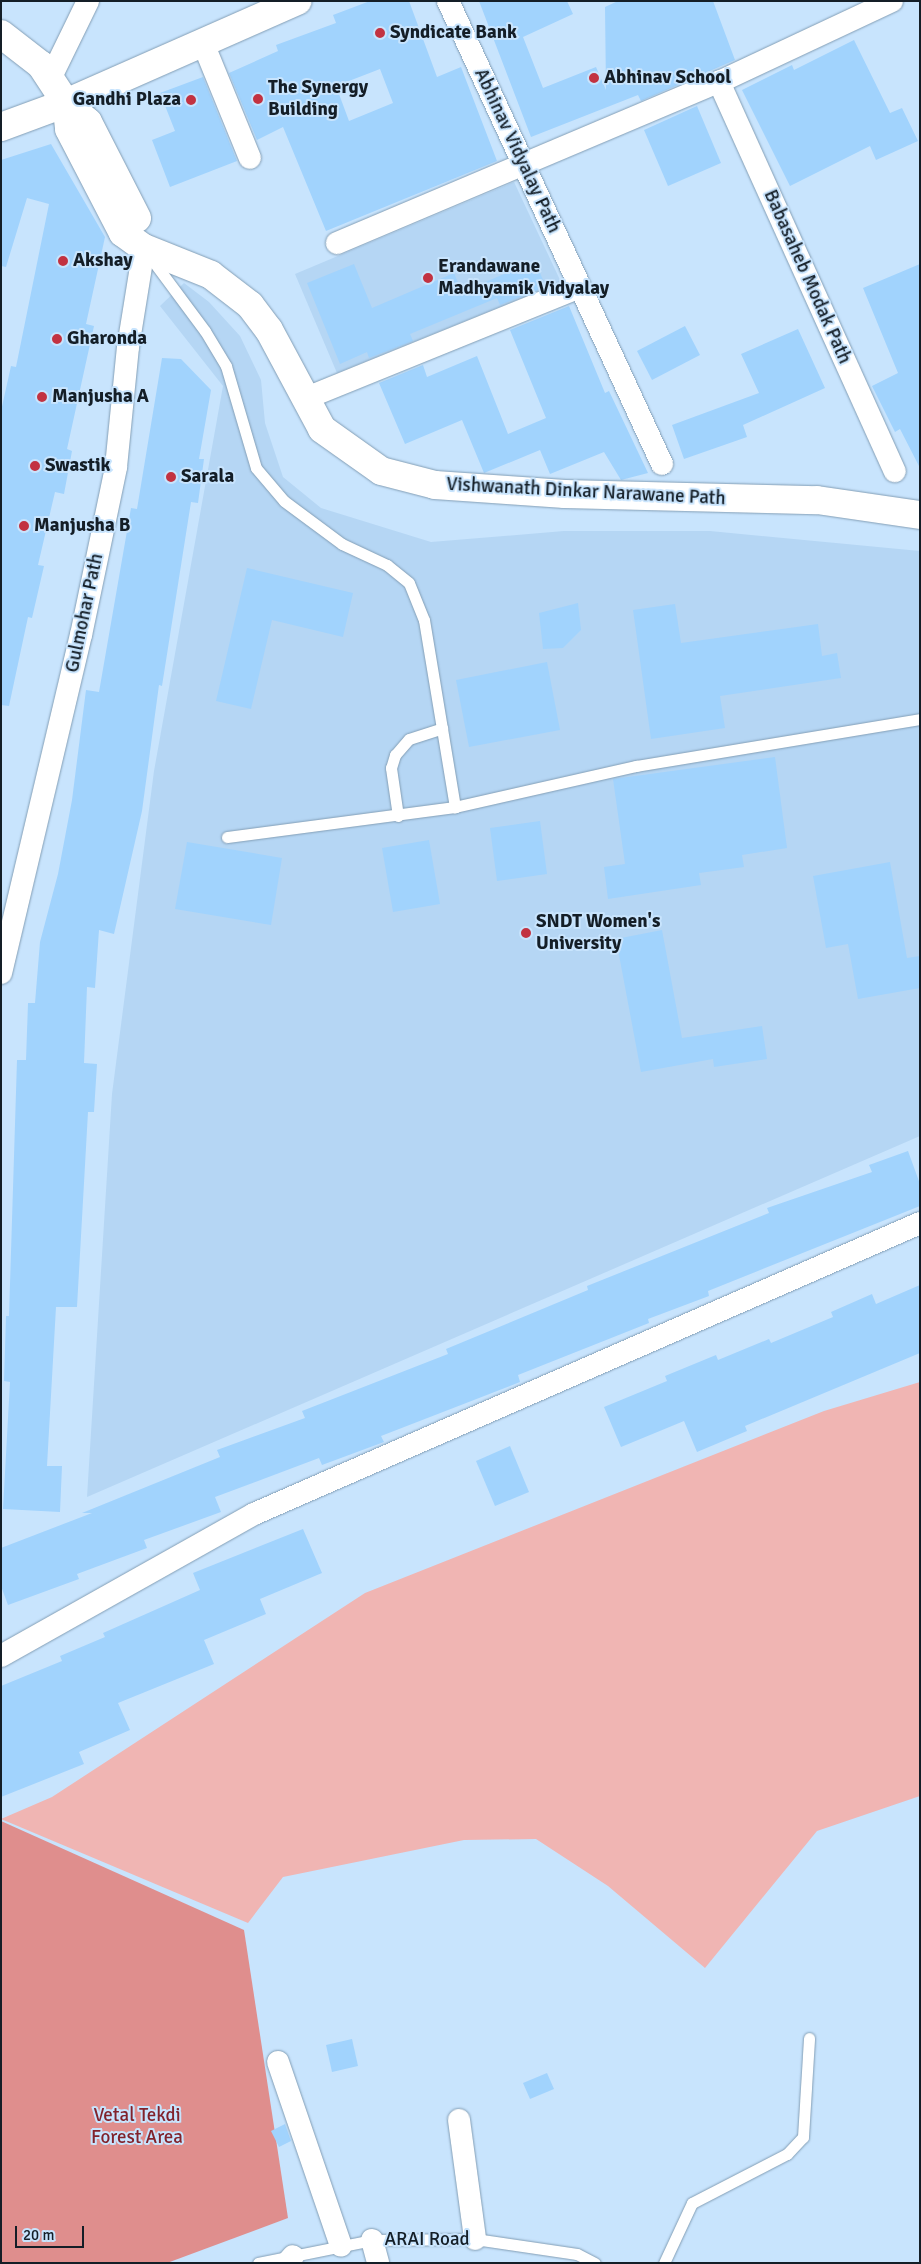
<!DOCTYPE html>
<style>
body{margin:0}
#map{position:relative;width:921px;height:2264px;overflow:hidden;background:#c8e4fd;font-family:Signika,sans-serif}
div>[style]{position:absolute}
[style*='--x']{left:calc(var(--x)*1px);top:calc(var(--y)*1px);width:calc(var(--w)*1px);rotate:calc(var(--a)*1deg)}
.built>*{inset:0;background:#b5d6f4}
.green>*{inset:0;background:#f0b5b3}
.forest>*{inset:0;background:#df8e8d}
.building>*{inset:0;background:#a1d3fd}
.roads{filter:drop-shadow(0 0 1px #839eb5) drop-shadow(0 0 1px #839eb5)}
.service>*{height:11px;margin:-5.5px;padding:0 5.5px;transform-origin:5.5px;border-radius:5.5px;background:#fff}
.minor>*{height:22px;margin:-11px;padding:0 11px;transform-origin:11px;border-radius:11px;background:#fff}
.tertiary>*{height:28px;margin:-14px;padding:0 14px;transform-origin:14px;border-radius:14px;background:#fff}
.primary>*{height:28px;margin:-14px;padding:0 14px;transform-origin:14px;border-radius:14px;background:#fff}
.dots>*{width:14px;height:14px;translate:-50% -50%;box-sizing:border-box;border:2px solid #c8e4fd;border-radius:50%}
span{translate:-50% -50%;white-space:nowrap;text-align:center;line-height:1.15;-webkit-text-stroke:4px #c8e4fd;paint-order:stroke}
.poi-label{font-size:19px;color:#141e27;font-weight:700}
.left{translate:0 -50%;text-align:left}
.right{translate:-100% -50%;text-align:right}
.street-label{font-size:19px;color:#141e27}
.park-label{font-size:19px;color:#81222b}
.frame{position:absolute;inset:0;border:2px solid #141e27;pointer-events:none}
.scale{position:absolute;left:15px;top:2226px;width:69px;height:22px;box-sizing:border-box;border:2px solid #141e27;border-top:0;padding-left:6px;font-size:15px;line-height:18px;white-space:nowrap;color:#141e27;-webkit-text-stroke:4px #c8e4fd;paint-order:stroke}
</style>
<div id="map">
<div class="built">
<i style="clip-path:polygon(514px 182px,561px 282px,337px 373px,295px 274px)"></i>
<i style="clip-path:polygon(184px 283px,209px 302px,240px 336px,261px 380px,265px 423px,283px 477px,321px 508px,431px 542px,564px 531px,710px 531px,920px 551px,920px 1136px,87px 1497px,112px 1094px,154px 771px,223px 386px,160px 306px)"></i>
</div>
<div class="green">
<i style="clip-path:polygon(920px 1382px,920px 1796px,817px 1831px,705px 1968px,608px 1886px,536px 1839px,464px 1840px,283px 1877px,248px 1923px,1px 1819px,52px 1797px,365px 1593px,824px 1411px)"></i>
</div>
<div class="forest">
<i style="clip-path:polygon(1px 1821px,244px 1930px,288px 2218px,167px 2263px,1px 2263px)"></i>
</div>
<div class="building">
<i style="clip-path:polygon(evenodd,370px 1px,409px 1px,437px 77px,461px 67px,497px 161px,326px 231px,283px 127px,257px 140px,229px 73px,278px 51px,276px 45px,336px 23px,333px 15px,370px 1px,380px 69px,393px 103px,349px 121px,336px 86px,380px 69px)"></i>
<i style="clip-path:polygon(479px 1px,567px 1px,573px 14px,523px 37px,543px 88px,596px 67px,606px 90px,605px 7px,618px 1px,713px 1px,735px 60px,641px 101px,638px 95px,531px 137px)"></i>
<i style="clip-path:polygon(854px 40px,890px 113px,902px 108px,918px 141px,876px 160px,870px 146px,790px 186px,742px 90px,792px 65px,794px 70px)"></i>
<i style="clip-path:polygon(203px 77px,237px 161px,170px 187px,152px 140px,175px 131px,160px 93px)"></i>
<i style="clip-path:polygon(697px 106px,721px 163px,668px 186px,644px 130px)"></i>
<i style="clip-path:polygon(51px 144px,105px 237px,86px 324px,94px 326px,67px 449px,72px 451px,64px 494px,55px 492px,38px 565px,44px 566px,32px 618px,28px 617px,9px 706px,1px 705px,1px 411px,11px 366px,16px 367px,49px 204px,27px 198px,6px 267px,1px 266px,1px 160px)"></i>
<i style="clip-path:polygon(535px 261px,546px 287px,500px 305px,497px 298px,410px 334px,413px 341px,369px 358px,367px 352px,340px 364px,307px 283px,354px 264px,372px 308px,454px 273px,462px 292px)"></i>
<i style="clip-path:polygon(920px 264px,920px 468px,900px 429px,895px 432px,872px 386px,898px 373px,863px 288px)"></i>
<i style="clip-path:polygon(569px 306px,605px 393px,609px 391px,648px 473px,621px 480px,604px 452px,550px 474px,540px 450px,484px 473px,462px 420px,405px 444px,379px 383px,423px 365px,427px 377px,477px 356px,508px 434px,546px 418px,510px 330px)"></i>
<i style="clip-path:polygon(685px 326px,700px 355px,652px 380px,637px 351px)"></i>
<i style="clip-path:polygon(798px 329px,825px 388px,743px 425px,747px 437px,684px 459px,672px 425px,759px 393px,741px 354px)"></i>
<i style="clip-path:polygon(162px 358px,181px 359px,211px 390px,199px 459px,204px 459px,198px 503px,191px 502px,162px 686px,159px 685px,142px 811px,114px 934px,99px 930px,95px 988px,87px 987px,84px 1063px,97px 1064px,94px 1112px,88px 1112px,77px 1307px,56px 1307px,47px 1466px,62px 1466px,60px 1512px,3px 1509px,10px 1382px,4px 1381px,6px 1316px,9px 1316px,17px 1060px,26px 1060px,28px 1003px,35px 1003px,40px 942px,58px 874px,72px 800px,86px 690px,99px 692px,131px 508px,137px 509px)"></i>
<i style="clip-path:polygon(247px 568px,353px 593px,343px 637px,272px 620px,251px 709px,216px 701px)"></i>
<i style="clip-path:polygon(578px 603px,581px 630px,563px 648px,543px 649px,539px 613px)"></i>
<i style="clip-path:polygon(675px 604px,681px 643px,818px 624px,822px 656px,837px 653px,841px 678px,720px 696px,725px 728px,651px 739px,633px 610px)"></i>
<i style="clip-path:polygon(547px 662px,560px 730px,469px 747px,456px 680px)"></i>
<i style="clip-path:polygon(775px 757px,787px 848px,742px 855px,744px 867px,699px 873px,701px 885px,608px 899px,604px 867px,625px 864px,613px 779px)"></i>
<i style="clip-path:polygon(540px 821px,547px 874px,497px 881px,490px 828px)"></i>
<i style="clip-path:polygon(429px 840px,440px 904px,393px 912px,382px 848px)"></i>
<i style="clip-path:polygon(187px 842px,282px 858px,271px 925px,175px 909px)"></i>
<i style="clip-path:polygon(890px 862px,907px 958px,920px 956px,920px 988px,858px 999px,848px 944px,826px 948px,813px 876px)"></i>
<i style="clip-path:polygon(662px 930px,682px 1038px,762px 1026px,767px 1059px,714px 1067px,713px 1059px,641px 1072px,616px 939px)"></i>
<i style="clip-path:polygon(908px 1151px,920px 1184px,920px 1206px,708px 1291px,709px 1296px,648px 1319px,649px 1323px,518px 1375px,520px 1382px,381px 1436px,384px 1442px,322px 1465px,319px 1458px,215px 1497px,221px 1512px,144px 1540px,147px 1548px,77px 1574px,79px 1579px,8px 1605px,1px 1586px,1px 1548px,92px 1513px,82px 1513px,220px 1457px,217px 1450px,305px 1418px,302px 1411px,448px 1354px,446px 1349px,588px 1290px,587px 1286px,769px 1213px,767px 1208px,872px 1172px,869px 1165px)"></i>
<i style="clip-path:polygon(920px 1285px,920px 1353px,745px 1426px,747px 1431px,697px 1452px,684px 1421px,621px 1447px,604px 1407px,667px 1381px,665px 1376px,716px 1355px,718px 1360px,769px 1339px,771px 1343px,833px 1317px,831px 1312px,872px 1294px,876px 1304px)"></i>
<i style="clip-path:polygon(510px 1446px,529px 1492px,495px 1506px,476px 1461px)"></i>
<i style="clip-path:polygon(303px 1529px,322px 1573px,260px 1599px,266px 1614px,204px 1640px,214px 1664px,118px 1703px,130px 1730px,79px 1752px,84px 1764px,1px 1797px,1px 1686px,62px 1661px,60px 1656px,105px 1637px,103px 1633px,200px 1590px,193px 1573px)"></i>
<i style="clip-path:polygon(352px 2039px,358px 2066px,332px 2072px,326px 2045px)"></i>
<i style="clip-path:polygon(547px 2073px,554px 2089px,530px 2099px,523px 2083px)"></i>
<i style="clip-path:polygon(285px 2124px,291px 2141px,279px 2147px,271px 2131px)"></i>
</div>
<div class="roads">
<div class="service">
<i style="--x:150;--y:257;--w:92;--a:53.4"></i>
<i style="--x:205;--y:331;--w:41;--a:59"></i>
<i style="--x:226;--y:366;--w:106;--a:73.6"></i>
<i style="--x:256;--y:468;--w:43;--a:49.7"></i>
<i style="--x:284;--y:501;--w:72;--a:36.6"></i>
<i style="--x:342;--y:544;--w:50;--a:25"></i>
<i style="--x:387;--y:565;--w:28;--a:39"></i>
<i style="--x:409;--y:583;--w:40;--a:68"></i>
<i style="--x:424;--y:620;--w:190;--a:80.6"></i>
<i style="--x:398;--y:816;--w:49;--a:-98.3"></i>
<i style="--x:391;--y:768;--w:14;--a:-73"></i>
<i style="--x:395;--y:755;--w:21;--a:-49"></i>
<i style="--x:409;--y:739;--w:35;--a:-18"></i>
<i style="--x:227;--y:837;--w:230;--a:-7.5"></i>
<i style="--x:455;--y:807;--w:186;--a:-12.8"></i>
<i style="--x:636;--y:766;--w:288;--a:-9.4"></i>
<i style="--x:258;--y:2263;--w:116;--a:-11.4"></i>
<i style="--x:372;--y:2240;--w:103;--a:-0.6"></i>
<i style="--x:475;--y:2239;--w:103;--a:8.4"></i>
<i style="--x:577;--y:2254;--w:20;--a:27"></i>
<i style="--x:664;--y:2263;--w:66;--a:-65"></i>
<i style="--x:692;--y:2203;--w:107;--a:-27.3"></i>
<i style="--x:787;--y:2154;--w:23;--a:-47"></i>
<i style="--x:803;--y:2137;--w:99;--a:-86.5"></i>
</div>
<div class="minor">
<i style="--x:448;--y:1;--w:510;--a:65.19"></i>
<i style="--x:203;--y:43;--w:124;--a:67.8"></i>
<i style="--x:51;--y:77;--w:85;--a:-64"></i>
<i style="--x:719;--y:82;--w:427;--a:65.7"></i>
<i style="--x:337;--y:243;--w:415;--a:-22.9"></i>
<i style="--x:719;--y:82;--w:191;--a:-25.1"></i>
<i style="--x:304;--y:399;--w:298;--a:-22.1"></i>
<i style="--x:1;--y:973;--w:347;--a:-76.7"></i>
<i style="--x:81;--y:635;--w:172;--a:-78.2"></i>
<i style="--x:116;--y:467;--w:121;--a:-84.3"></i>
<i style="--x:128;--y:347;--w:100;--a:-80.8"></i>
<i style="--x:1;--y:1656;--w:290;--a:-29.3"></i>
<i style="--x:254;--y:1514;--w:727;--a:-23.6"></i>
<i style="--x:278;--y:2062;--w:194;--a:71.1"></i>
<i style="--x:459;--y:2120;--w:120;--a:82.3"></i>
<i style="--x:372;--y:2240;--w:24;--a:75"></i>
<i style="--x:287;--y:2263;--w:9;--a:-49"></i>
</div>
<div class="tertiary">
<i style="--x:1;--y:34;--w:51;--a:37.8"></i>
<i style="--x:41;--y:65;--w:45;--a:56.7"></i>
</div>
<div class="primary">
<i style="--x:66;--y:103;--w:26;--a:83"></i>
<i style="--x:69;--y:129;--w:117;--a:62.6"></i>
<i style="--x:123;--y:233;--w:26;--a:36"></i>
<i style="--x:144;--y:248;--w:72;--a:21.9"></i>
<i style="--x:211;--y:275;--w:49;--a:37.6"></i>
<i style="--x:250;--y:305;--w:31;--a:53"></i>
<i style="--x:269;--y:330;--w:112;--a:61.8"></i>
<i style="--x:322;--y:429;--w:72;--a:35.4"></i>
<i style="--x:381;--y:471;--w:56;--a:14.5"></i>
<i style="--x:435;--y:485;--w:130;--a:4"></i>
<i style="--x:565;--y:494;--w:252;--a:1.4"></i>
<i style="--x:817;--y:500;--w:104;--a:8.3"></i>
<i style="--x:66;--y:103;--w:29;--a:41"></i>
<i style="--x:88;--y:122;--w:108;--a:63"></i>
<i style="--x:1;--y:127;--w:69;--a:-20.3"></i>
<i style="--x:66;--y:103;--w:253;--a:-23.8"></i>
</div>
</div>
<div class="dots">
<i style="left:380px;top:33px;background:#c23241"></i>
<i style="left:594px;top:78px;background:#c23241"></i>
<i style="left:258px;top:99px;background:#c23241"></i>
<i style="left:191px;top:100px;background:#c23241"></i>
<i style="left:63px;top:261px;background:#c23241"></i>
<i style="left:428px;top:278px;background:#c23241"></i>
<i style="left:57px;top:339px;background:#c23241"></i>
<i style="left:42px;top:397px;background:#c23241"></i>
<i style="left:35px;top:466px;background:#c23241"></i>
<i style="left:171px;top:477px;background:#c23241"></i>
<i style="left:24px;top:526px;background:#c23241"></i>
<i style="left:526px;top:933px;background:#c23241"></i>
</div>
<div class="poi-label">
<span class="left" style="left:390px;top:33px">Syndicate Bank</span>
<span class="left" style="left:604px;top:78px">Abhinav School</span>
<span class="left" style="left:268px;top:99px">The Synergy<br>Building</span>
<span class="right" style="left:181px;top:100px">Gandhi Plaza</span>
<span class="left" style="left:73px;top:261px">Akshay</span>
<span class="left" style="left:438px;top:278px">Erandawane<br>Madhyamik Vidyalay</span>
<span class="left" style="left:67px;top:339px">Gharonda</span>
<span class="left" style="left:52px;top:397px">Manjusha A</span>
<span class="left" style="left:45px;top:466px">Swastik</span>
<span class="left" style="left:181px;top:477px">Sarala</span>
<span class="left" style="left:34px;top:526px">Manjusha B</span>
<span class="left" style="left:536px;top:933px">SNDT Women's<br>University</span>
</div>
<div class="street-label">
<span style="left:517px;top:151px;rotate:65deg">Abhinav Vidyalay Path</span>
<span style="left:807px;top:277px;rotate:66deg">Babasaheb Modak Path</span>
<span style="left:586px;top:492px;rotate:3deg">Vishwanath Dinkar Narawane Path</span>
<span style="left:85px;top:613px;rotate:-78deg">Gulmohar Path</span>
<span style="left:427px;top:2240px">ARAI Road</span>
</div>
<div class="park-label">
<span style="left:137px;top:2127px">Vetal Tekdi<br>Forest Area</span>
</div>
<div class="frame"></div>
<div class="scale">20 m</div>
</div>
